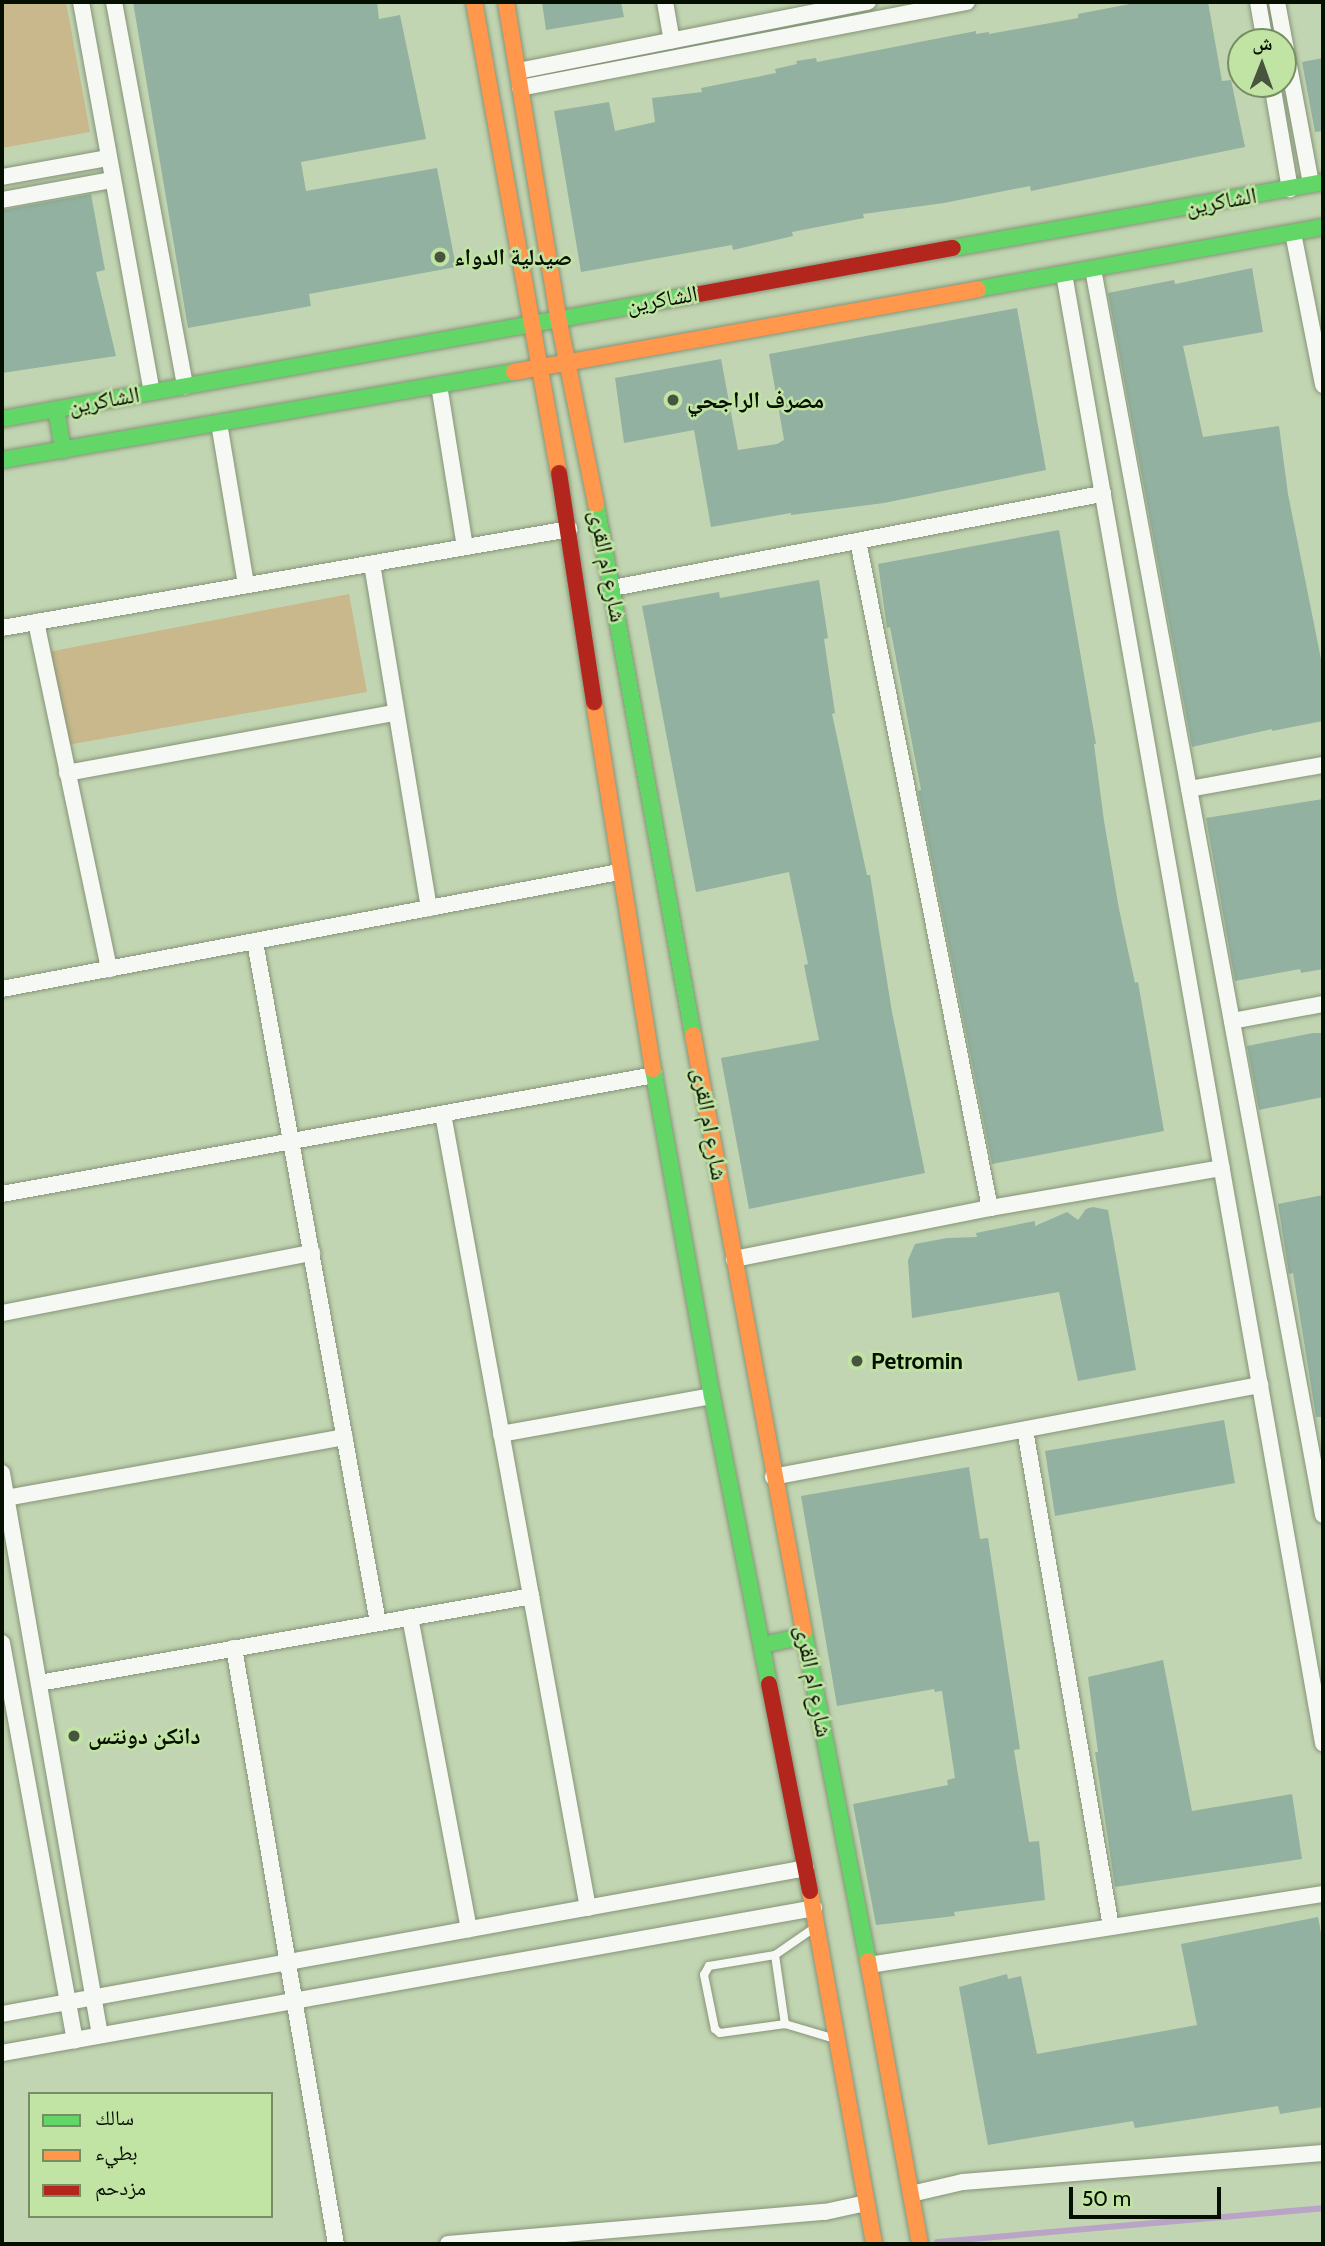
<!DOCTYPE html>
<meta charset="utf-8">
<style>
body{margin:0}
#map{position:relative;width:1325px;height:2246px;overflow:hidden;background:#c2d5b2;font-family:Cabin,"Noto Naskh Arabic",sans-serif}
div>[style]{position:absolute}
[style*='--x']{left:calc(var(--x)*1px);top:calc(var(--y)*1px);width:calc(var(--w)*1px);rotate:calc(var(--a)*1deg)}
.green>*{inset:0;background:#c8b88c}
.stream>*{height:6px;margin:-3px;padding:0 3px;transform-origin:3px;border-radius:3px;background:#b9a3c7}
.building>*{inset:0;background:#92b1a0}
.roads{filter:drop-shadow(0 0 2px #859478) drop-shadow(0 0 2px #859478)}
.lane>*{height:8px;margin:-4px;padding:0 4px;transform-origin:4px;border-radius:4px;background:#f6f9f3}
.street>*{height:16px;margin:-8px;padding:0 8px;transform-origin:8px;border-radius:8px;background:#f6f9f3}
.fast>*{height:16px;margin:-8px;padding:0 8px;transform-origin:8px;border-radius:8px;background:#63d668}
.slow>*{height:16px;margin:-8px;padding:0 8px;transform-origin:8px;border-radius:8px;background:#ff974d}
.jam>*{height:16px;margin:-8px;padding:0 8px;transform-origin:8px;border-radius:8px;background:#b3261e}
.dots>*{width:19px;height:19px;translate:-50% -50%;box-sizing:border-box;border:4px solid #c1e3a4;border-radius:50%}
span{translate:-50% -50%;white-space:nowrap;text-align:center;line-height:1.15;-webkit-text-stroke:5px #c1e3a4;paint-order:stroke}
.street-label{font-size:23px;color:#050f00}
.poi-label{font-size:23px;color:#050f00;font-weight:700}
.left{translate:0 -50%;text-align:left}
.frame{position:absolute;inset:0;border:4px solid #050f00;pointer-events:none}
.legend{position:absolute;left:28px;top:2092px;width:245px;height:126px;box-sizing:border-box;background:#c1e3a4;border:2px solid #768e62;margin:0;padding:9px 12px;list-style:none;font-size:21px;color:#050f00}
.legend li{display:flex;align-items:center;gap:14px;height:35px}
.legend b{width:35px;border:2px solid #768e62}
.north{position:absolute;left:1227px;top:28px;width:70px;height:70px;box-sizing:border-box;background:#c1e3a4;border:2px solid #768e62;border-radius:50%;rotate:1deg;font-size:19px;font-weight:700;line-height:28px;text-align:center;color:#050f00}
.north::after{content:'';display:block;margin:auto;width:24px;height:32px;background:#47543e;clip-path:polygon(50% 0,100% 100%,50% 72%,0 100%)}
.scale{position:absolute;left:1069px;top:2187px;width:152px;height:32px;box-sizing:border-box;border:4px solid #050f00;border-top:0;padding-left:9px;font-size:21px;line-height:24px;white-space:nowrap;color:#050f00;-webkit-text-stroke:5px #c1e3a4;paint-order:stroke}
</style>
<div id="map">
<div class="green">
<i style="clip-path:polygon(2px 2px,66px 2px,90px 132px,2px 148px)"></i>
<i style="clip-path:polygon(349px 594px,367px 692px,67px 745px,48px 652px)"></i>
</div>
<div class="stream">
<i style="--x:937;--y:2242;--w:387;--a:-5"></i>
</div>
<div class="building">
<i style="clip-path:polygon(133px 2px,377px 2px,379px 19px,400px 15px,426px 139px,301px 162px,306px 191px,437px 168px,456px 267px,309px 294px,311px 306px,188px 328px)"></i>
<i style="clip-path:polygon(542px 2px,621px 2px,624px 17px,546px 30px)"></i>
<i style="clip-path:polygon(1140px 2px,1208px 2px,1222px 81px,1231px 80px,1245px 147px,1031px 191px,1030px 186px,944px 203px,863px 214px,864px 218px,792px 232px,793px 236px,733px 250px,732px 245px,581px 272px,554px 111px,609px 102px,615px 131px,655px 122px,652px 98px,702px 92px,701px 88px,776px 73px,775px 69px,797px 64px,796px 61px,816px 58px,817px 62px,976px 31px,976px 34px,989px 32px,989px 34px,1078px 18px,1078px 14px)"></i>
<i style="clip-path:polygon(1323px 58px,1323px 131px,1315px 132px,1302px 62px)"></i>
<i style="clip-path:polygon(91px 194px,105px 270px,96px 272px,116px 356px,2px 373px,2px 210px)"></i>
<i style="clip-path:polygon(1252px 268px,1263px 332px,1183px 346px,1203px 437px,1279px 426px,1288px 494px,1323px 669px,1323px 721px,1272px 731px,1272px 729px,1192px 747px,1108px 293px,1174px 280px,1175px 284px)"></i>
<i style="clip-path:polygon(1017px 308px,1046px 470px,884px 503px,791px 515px,791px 513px,711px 527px,694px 430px,624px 443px,615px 378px,721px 359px,738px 450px,777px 444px,784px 440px,769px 354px)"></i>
<i style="clip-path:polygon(1059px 530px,1096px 744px,1094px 744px,1104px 821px,1119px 909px,1135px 983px,1138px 982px,1164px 1131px,992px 1164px,918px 791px,921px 790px,890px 627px,887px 628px,878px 564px)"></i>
<i style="clip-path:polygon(819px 580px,828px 638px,824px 639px,835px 713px,832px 714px,867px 875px,870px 875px,892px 1012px,925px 1173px,749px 1209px,721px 1058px,819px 1040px,804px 965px,808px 964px,789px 872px,696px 892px,642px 606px,719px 592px,720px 598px)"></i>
<i style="clip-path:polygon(1323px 799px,1323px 969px,1301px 973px,1300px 969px,1235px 981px,1206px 818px)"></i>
<i style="clip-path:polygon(1313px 1033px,1323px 1033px,1323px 1097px,1259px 1110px,1247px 1046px)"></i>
<i style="clip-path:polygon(1323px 1195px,1323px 1417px,1316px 1417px,1293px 1273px,1289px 1274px,1278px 1204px)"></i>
<i style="clip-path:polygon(1093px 1207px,1108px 1210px,1136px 1370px,1078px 1381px,1059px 1292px,912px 1318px,908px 1260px,915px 1244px,947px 1238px,977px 1237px,976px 1233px,1035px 1221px,1035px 1226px,1067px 1212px,1078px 1220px,1086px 1209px)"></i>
<i style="clip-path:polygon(1224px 1420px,1235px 1483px,1055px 1516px,1045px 1451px)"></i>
<i style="clip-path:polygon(969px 1467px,980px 1539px,988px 1538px,1020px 1749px,1014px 1750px,1029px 1842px,1039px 1841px,1045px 1900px,954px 1912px,955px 1916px,876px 1925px,853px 1804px,948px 1785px,947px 1780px,955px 1778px,942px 1691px,935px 1692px,934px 1689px,837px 1706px,801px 1496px)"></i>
<i style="clip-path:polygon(1163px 1660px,1192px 1811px,1292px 1794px,1302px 1859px,1115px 1887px,1095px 1752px,1098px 1752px,1088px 1677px)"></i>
<i style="clip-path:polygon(1318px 1917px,1323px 1944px,1323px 2107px,1280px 2114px,1278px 2106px,1135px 2128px,1133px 2121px,988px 2145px,959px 1987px,1007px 1974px,1008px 1979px,1021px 1976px,1037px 2054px,1197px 2025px,1181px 1944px)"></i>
</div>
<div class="roads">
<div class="lane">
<i style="--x:814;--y:1928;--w:47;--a:145.3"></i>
<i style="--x:775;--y:1955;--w:70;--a:81.8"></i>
<i style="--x:785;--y:2024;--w:52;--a:16.7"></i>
<i style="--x:775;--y:1955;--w:67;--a:170.5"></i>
<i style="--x:709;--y:1966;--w:10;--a:119"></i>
<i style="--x:704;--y:1975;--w:55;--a:78.5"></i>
<i style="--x:715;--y:2029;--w:6;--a:39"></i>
<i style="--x:720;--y:2033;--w:66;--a:-7.9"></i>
</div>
<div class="street">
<i style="--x:81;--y:2;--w:396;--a:79.7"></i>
<i style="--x:114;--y:2;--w:391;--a:79.5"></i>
<i style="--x:665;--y:2;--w:39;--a:80"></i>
<i style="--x:1258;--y:2;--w:41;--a:80.1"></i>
<i style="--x:1277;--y:2;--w:185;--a:79.4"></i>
<i style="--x:518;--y:71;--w:357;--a:-11.2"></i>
<i style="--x:1272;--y:84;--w:107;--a:80.3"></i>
<i style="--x:520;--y:88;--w:455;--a:-10.9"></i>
<i style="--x:2;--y:177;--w:108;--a:-10.2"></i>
<i style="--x:2;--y:200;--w:112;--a:-10.3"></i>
<i style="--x:1293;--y:233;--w:155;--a:78.8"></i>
<i style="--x:1093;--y:269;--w:1267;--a:79.54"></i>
<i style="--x:1064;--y:274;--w:1492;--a:80"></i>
<i style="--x:439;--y:385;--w:164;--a:80.9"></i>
<i style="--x:219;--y:423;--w:164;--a:80.5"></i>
<i style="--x:858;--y:541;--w:680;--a:78.81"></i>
<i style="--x:372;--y:564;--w:349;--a:80.6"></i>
<i style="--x:613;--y:588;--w:499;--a:-10.9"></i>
<i style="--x:36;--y:622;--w:355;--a:78.1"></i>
<i style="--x:2;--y:628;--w:576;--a:-9.9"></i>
<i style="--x:67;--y:773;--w:333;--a:-10.4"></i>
<i style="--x:1189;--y:789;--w:136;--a:-10.2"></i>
<i style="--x:255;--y:942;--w:692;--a:79.76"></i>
<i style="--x:2;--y:989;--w:628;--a:-10.74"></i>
<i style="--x:1232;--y:1021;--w:93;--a:-10.6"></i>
<i style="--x:443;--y:1114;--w:807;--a:79.65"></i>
<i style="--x:2;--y:1194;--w:663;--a:-10.34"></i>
<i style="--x:734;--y:1259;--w:261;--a:-11.3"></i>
<i style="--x:990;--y:1208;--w:235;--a:-9.8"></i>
<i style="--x:2;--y:1313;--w:316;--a:-11"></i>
<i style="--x:1025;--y:1430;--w:504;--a:80.18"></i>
<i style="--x:501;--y:1434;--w:214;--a:-10.2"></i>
<i style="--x:2;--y:1473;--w:570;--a:80.11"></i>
<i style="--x:773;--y:1477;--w:496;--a:-10.7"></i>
<i style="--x:6;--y:1498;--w:344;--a:-10.2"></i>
<i style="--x:410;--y:1617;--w:318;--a:79.3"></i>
<i style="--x:2;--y:1643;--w:404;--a:79.6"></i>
<i style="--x:234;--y:1648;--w:605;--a:80.29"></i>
<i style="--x:39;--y:1683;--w:500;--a:-10"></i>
<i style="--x:869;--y:1965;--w:460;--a:-8.9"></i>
<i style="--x:2;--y:2014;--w:817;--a:-10.29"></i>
<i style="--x:2;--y:2053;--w:825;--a:-10.12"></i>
<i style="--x:911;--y:2194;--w:53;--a:-13"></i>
<i style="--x:963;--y:2182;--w:361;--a:-4.6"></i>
<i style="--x:448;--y:2244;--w:378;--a:-4.9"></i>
<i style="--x:825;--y:2212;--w:42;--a:-12.4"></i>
</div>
<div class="fast">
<i style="--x:953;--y:248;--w:376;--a:-10.1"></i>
<i style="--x:978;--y:289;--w:351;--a:-10.2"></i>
<i style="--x:56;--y:409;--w:42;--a:80.3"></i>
<i style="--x:2;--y:419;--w:703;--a:-10.16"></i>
<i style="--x:2;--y:460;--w:520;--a:-9.75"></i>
<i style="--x:596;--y:504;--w:540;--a:79.65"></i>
<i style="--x:653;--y:1069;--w:332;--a:79.8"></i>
<i style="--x:712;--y:1396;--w:294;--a:78.8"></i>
<i style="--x:804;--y:1632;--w:335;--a:79"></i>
<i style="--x:762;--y:1645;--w:44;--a:-11.8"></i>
</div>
<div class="slow">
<i style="--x:474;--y:2;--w:479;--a:79.8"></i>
<i style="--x:506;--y:2;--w:319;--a:80.6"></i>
<i style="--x:558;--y:317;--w:191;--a:78.5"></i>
<i style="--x:514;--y:372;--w:471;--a:-10.1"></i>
<i style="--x:594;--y:702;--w:372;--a:80.9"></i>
<i style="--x:693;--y:1035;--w:607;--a:79.47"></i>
<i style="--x:810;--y:1891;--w:359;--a:79.7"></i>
<i style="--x:868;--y:1961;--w:288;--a:79.6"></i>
</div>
<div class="jam">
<i style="--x:694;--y:295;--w:263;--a:-10.3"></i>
<i style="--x:559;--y:473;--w:232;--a:81.3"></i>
<i style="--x:769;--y:1684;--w:211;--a:78.8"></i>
</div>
</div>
<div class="dots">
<i style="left:440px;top:257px;background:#47543e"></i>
<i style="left:673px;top:400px;background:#47543e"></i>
<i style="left:857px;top:1361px;background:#47543e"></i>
<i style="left:74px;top:1736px;background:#47543e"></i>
</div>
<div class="street-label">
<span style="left:1221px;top:201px;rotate:-10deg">الشاكرين</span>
<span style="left:662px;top:299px;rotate:-10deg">الشاكرين</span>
<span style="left:104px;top:400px;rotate:-10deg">الشاكرين</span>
<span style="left:608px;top:566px;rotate:79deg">شارع ام القرى</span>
<span style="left:710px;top:1124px;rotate:80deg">شارع ام القرى</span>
<span style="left:814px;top:1681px;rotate:79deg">شارع ام القرى</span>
</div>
<div class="poi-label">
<span class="left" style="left:454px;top:257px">صيدلية الدواء</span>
<span class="left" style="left:687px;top:400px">مصرف الراجحي</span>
<span class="left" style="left:871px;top:1361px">Petromin</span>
<span class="left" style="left:88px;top:1736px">دانكن دونتس</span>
</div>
<div class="frame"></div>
<ul class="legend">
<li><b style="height:9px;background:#63d668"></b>سالك</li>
<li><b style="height:9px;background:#ff974d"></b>بطيء</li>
<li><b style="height:9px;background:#b3261e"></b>مزدحم</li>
</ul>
<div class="north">ش</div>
<div class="scale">50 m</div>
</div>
